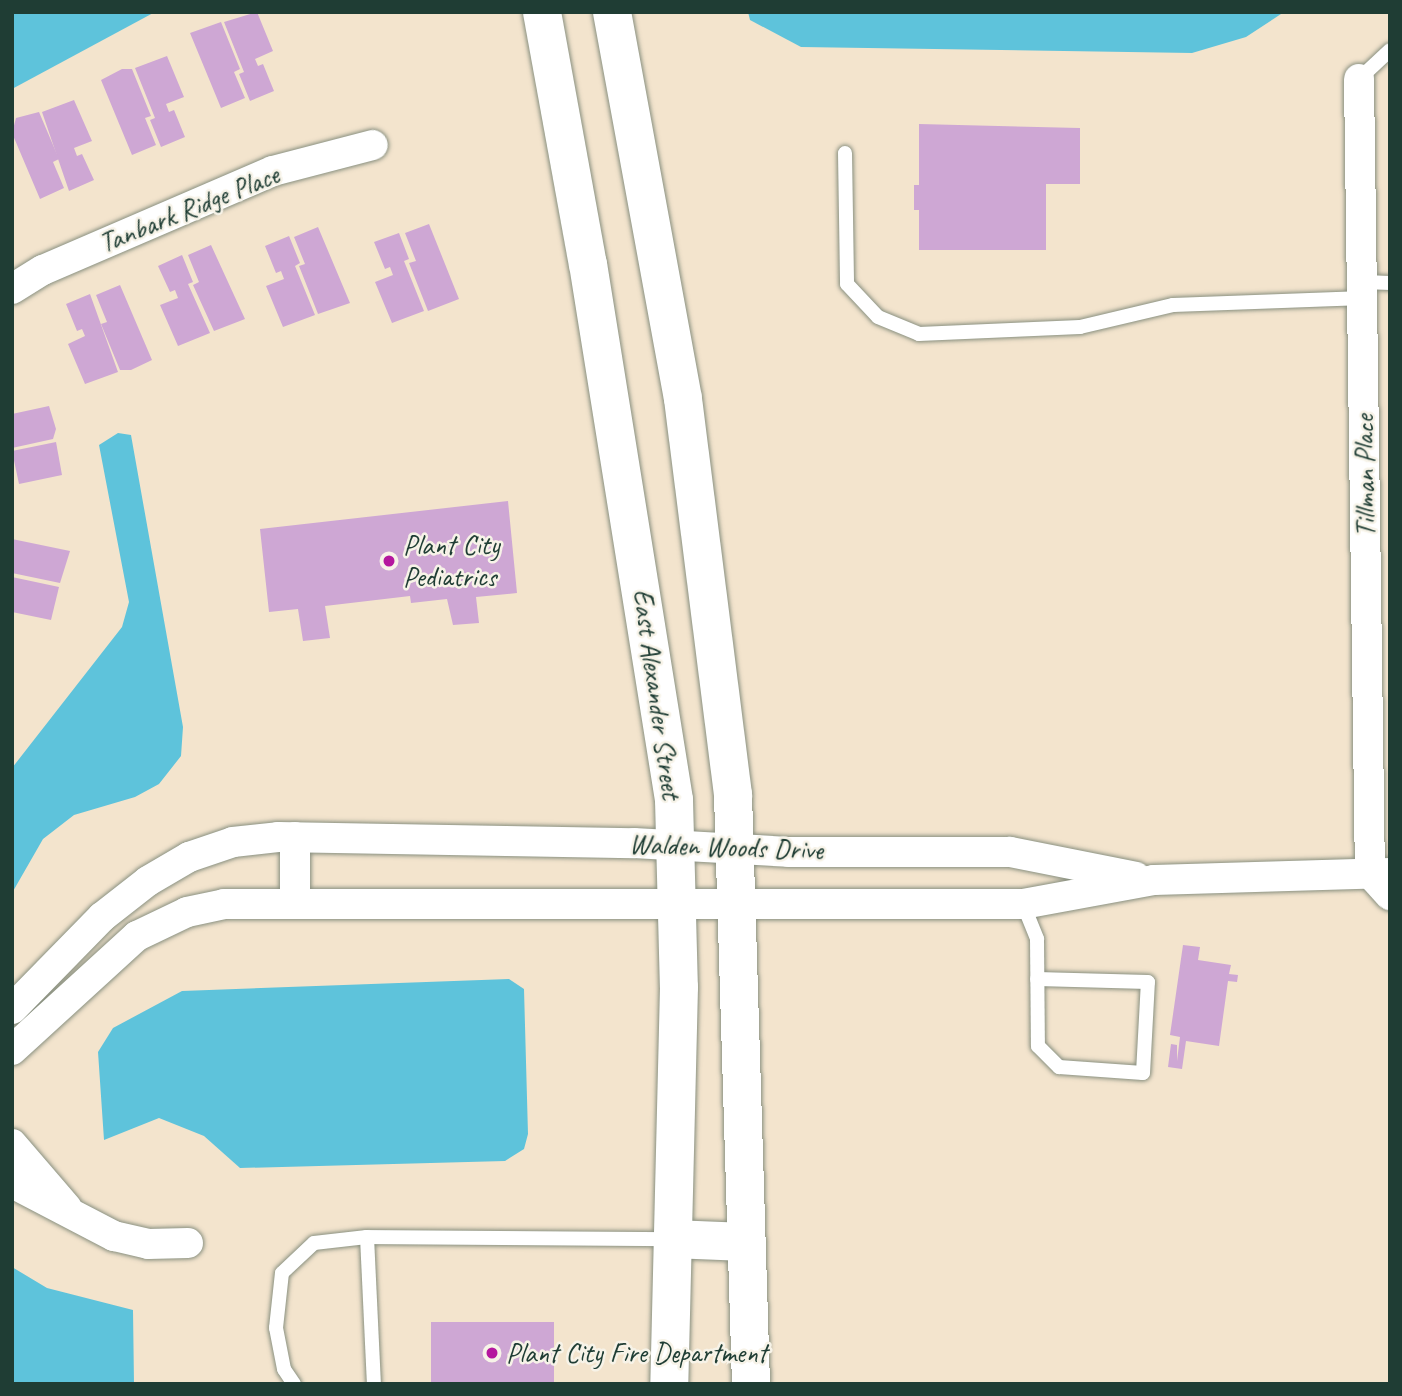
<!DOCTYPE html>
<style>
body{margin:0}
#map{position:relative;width:1402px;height:1396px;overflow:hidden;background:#f3e4cd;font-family:Caveat,sans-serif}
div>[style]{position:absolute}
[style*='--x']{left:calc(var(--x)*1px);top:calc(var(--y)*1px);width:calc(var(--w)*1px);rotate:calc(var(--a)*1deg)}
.water>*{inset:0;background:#5ec3db}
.building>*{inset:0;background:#cea7d4}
.roads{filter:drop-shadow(0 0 2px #899080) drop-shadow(0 0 2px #899080)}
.lane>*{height:14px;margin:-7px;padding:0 7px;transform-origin:7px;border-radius:7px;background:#fff}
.street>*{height:30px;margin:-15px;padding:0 15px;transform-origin:15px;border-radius:15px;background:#fff}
.primary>*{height:38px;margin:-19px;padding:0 19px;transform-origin:19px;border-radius:19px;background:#fff}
.dots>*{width:19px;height:19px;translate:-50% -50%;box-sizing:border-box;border:4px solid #f7f3e8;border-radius:50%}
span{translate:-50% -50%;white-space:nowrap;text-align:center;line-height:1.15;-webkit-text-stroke:5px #f7f3e8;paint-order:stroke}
.street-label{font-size:28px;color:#1f3d34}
.poi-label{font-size:28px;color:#1f3d34}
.left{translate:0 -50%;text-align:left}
.frame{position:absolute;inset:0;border:14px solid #1f3d34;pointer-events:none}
</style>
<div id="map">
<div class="water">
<i style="clip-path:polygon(12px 12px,155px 12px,12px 89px)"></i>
<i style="clip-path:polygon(748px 12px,1284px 12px,1246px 37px,1192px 53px,801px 47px,750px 20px)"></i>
<i style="clip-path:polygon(118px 433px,131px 435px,183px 727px,181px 756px,159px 784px,135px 797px,74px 815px,43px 839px,12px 893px,12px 768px,122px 627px,129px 602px,99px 445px)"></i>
<i style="clip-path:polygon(509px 979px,524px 989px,528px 1134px,524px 1149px,505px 1161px,240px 1168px,204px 1136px,159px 1118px,104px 1140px,98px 1052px,113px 1028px,182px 991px)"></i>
<i style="clip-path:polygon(12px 1267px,47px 1288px,133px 1310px,134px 1384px,12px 1384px)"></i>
</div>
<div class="building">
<i style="clip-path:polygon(257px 12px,273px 51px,255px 59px,258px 66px,263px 64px,274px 91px,250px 101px,239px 74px,244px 72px,224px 22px)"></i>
<i style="clip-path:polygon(221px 22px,240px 69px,234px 72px,245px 98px,221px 108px,190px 33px)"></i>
<i style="clip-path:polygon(167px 56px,184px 97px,166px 104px,169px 112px,174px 110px,185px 137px,161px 147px,150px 120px,155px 118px,135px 68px)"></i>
<i style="clip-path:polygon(122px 69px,132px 69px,151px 116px,145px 118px,156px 145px,132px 155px,101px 80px)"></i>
<i style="clip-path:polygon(74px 100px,92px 141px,74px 148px,77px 156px,82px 154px,94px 180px,69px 191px,42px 112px)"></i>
<i style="clip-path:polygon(39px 112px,59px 159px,53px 162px,64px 188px,40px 199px,12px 133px,16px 118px)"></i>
<i style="clip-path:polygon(919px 124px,1080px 128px,1080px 184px,1046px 184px,1046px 250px,919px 250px,919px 210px,914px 210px,914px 185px,919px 185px)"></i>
<i style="clip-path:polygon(429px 224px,459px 299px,428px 311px,409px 263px,416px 261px,405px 233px)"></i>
<i style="clip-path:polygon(318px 227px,350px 303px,318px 314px,299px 266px,305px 264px,294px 237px)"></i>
<i style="clip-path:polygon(399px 233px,409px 259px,404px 261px,424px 311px,392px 323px,375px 282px,393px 275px,390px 267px,385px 269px,374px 242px)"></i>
<i style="clip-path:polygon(289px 236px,300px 263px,295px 266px,315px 315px,283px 327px,266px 286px,284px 279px,281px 271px,276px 273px,265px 246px)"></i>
<i style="clip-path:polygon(211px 245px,245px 319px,214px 331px,193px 285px,199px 282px,188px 255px)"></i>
<i style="clip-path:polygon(182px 255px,193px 282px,188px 284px,210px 333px,178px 346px,160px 305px,178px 298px,175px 290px,170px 292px,158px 266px)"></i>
<i style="clip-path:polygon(120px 285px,152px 360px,131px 370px,120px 370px,101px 324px,107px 322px,96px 295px)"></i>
<i style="clip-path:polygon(90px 294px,118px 372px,85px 384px,68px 344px,85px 336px,82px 329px,77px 331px,66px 304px)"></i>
<i style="clip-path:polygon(49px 406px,56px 429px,53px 439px,12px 448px,12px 414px)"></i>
<i style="clip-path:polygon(56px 442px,62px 475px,19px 484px,12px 451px)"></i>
<i style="clip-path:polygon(508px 501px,517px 593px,476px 597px,479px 623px,453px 625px,447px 599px,411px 603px,410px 596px,325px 606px,330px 638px,303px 641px,298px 609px,269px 612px,260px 529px)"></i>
<i style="clip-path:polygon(12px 539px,70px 551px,60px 583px,12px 573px)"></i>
<i style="clip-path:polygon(12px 577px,59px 587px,51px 620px,12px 612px)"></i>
<i style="clip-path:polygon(1183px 945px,1200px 947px,1198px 960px,1231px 965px,1229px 974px,1238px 975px,1237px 982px,1228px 981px,1219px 1046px,1186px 1041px,1182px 1069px,1168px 1067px,1171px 1044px,1177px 1045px,1177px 1061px,1180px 1037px,1170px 1035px)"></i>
<i style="clip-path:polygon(431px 1322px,554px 1322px,554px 1384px,431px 1384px)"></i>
</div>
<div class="roads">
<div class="lane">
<i style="--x:1359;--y:79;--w:42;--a:-43.1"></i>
<i style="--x:845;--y:153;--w:131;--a:89.1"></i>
<i style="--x:847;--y:284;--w:45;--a:46.8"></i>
<i style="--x:878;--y:317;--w:44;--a:22.5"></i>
<i style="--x:919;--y:334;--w:161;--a:-2.5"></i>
<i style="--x:1080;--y:327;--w:96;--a:-13.3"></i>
<i style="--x:1173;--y:305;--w:191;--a:-2.1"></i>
<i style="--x:1364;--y:282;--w:26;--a:2"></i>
<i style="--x:1023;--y:904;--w:38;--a:68"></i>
<i style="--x:1037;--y:939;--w:107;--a:89.5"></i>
<i style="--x:1038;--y:1046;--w:30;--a:45"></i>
<i style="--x:1059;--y:1067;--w:84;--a:4.1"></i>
<i style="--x:1143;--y:1073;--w:91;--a:-86.9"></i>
<i style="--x:1148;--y:982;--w:111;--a:-178.5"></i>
<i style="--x:367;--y:1237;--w:147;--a:87.3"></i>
<i style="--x:294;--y:1384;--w:18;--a:-124"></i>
<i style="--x:284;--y:1369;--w:42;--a:-101"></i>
<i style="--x:276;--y:1328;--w:55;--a:-83.8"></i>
<i style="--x:282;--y:1273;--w:44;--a:-43.2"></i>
<i style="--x:314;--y:1243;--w:53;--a:-6.5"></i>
<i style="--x:367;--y:1237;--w:304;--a:0.4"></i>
</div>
<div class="street">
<i style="--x:1359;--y:79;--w:794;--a:89.21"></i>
<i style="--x:1370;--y:873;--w:30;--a:48"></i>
<i style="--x:12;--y:289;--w:36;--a:-32"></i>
<i style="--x:43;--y:270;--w:250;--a:-23.3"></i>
<i style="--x:273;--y:171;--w:103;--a:-14.6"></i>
<i style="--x:295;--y:837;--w:67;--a:90"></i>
<i style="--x:12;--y:1009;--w:129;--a:-45.6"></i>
<i style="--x:102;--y:917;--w:58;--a:-38"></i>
<i style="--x:148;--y:881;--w:48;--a:-30.3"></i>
<i style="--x:189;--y:857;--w:46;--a:-18.8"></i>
<i style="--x:233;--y:842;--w:45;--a:-6.3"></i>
<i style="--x:278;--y:837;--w:356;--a:1"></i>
<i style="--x:634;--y:843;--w:154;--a:3.3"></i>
<i style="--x:788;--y:852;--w:222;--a:0"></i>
<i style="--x:1010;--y:852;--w:128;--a:11.2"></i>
<i style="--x:12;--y:1050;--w:169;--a:-42.4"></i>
<i style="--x:137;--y:936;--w:55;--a:-25.6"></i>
<i style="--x:187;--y:912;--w:38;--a:-12"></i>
<i style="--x:224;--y:904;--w:799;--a:0"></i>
<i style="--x:1023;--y:904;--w:133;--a:-10.4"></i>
<i style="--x:1154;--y:880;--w:236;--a:-1.7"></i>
<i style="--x:12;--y:1144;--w:84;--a:49.3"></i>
<i style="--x:12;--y:1183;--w:115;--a:27.5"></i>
<i style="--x:114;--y:1236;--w:35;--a:13"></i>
<i style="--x:148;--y:1244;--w:40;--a:-1.4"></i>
</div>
<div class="primary">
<i style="--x:542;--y:12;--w:256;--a:79.7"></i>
<i style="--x:588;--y:264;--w:543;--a:80.88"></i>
<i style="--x:674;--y:800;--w:187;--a:88.5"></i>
<i style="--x:679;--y:987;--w:397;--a:91.4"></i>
<i style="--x:612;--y:12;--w:393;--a:79.6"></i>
<i style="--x:683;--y:399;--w:399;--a:82.8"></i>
<i style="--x:733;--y:795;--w:589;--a:88.25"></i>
<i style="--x:673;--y:1239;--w:72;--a:2.4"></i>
</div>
</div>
<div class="dots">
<i style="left:389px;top:561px;background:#b5179e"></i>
<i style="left:492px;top:1353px;background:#b5179e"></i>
</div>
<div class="street-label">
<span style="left:189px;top:209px;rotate:-22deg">Tanbark Ridge Place</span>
<span style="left:1365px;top:476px;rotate:-91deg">Tillman Place</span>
<span style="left:657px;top:694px;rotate:82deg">East Alexander Street</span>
<span style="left:726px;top:847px;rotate:2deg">Walden Woods Drive</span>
</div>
<div class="poi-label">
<span class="left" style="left:403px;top:561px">Plant City<br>Pediatrics</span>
<span class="left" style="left:506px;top:1353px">Plant City Fire Department</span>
</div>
<div class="frame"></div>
</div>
